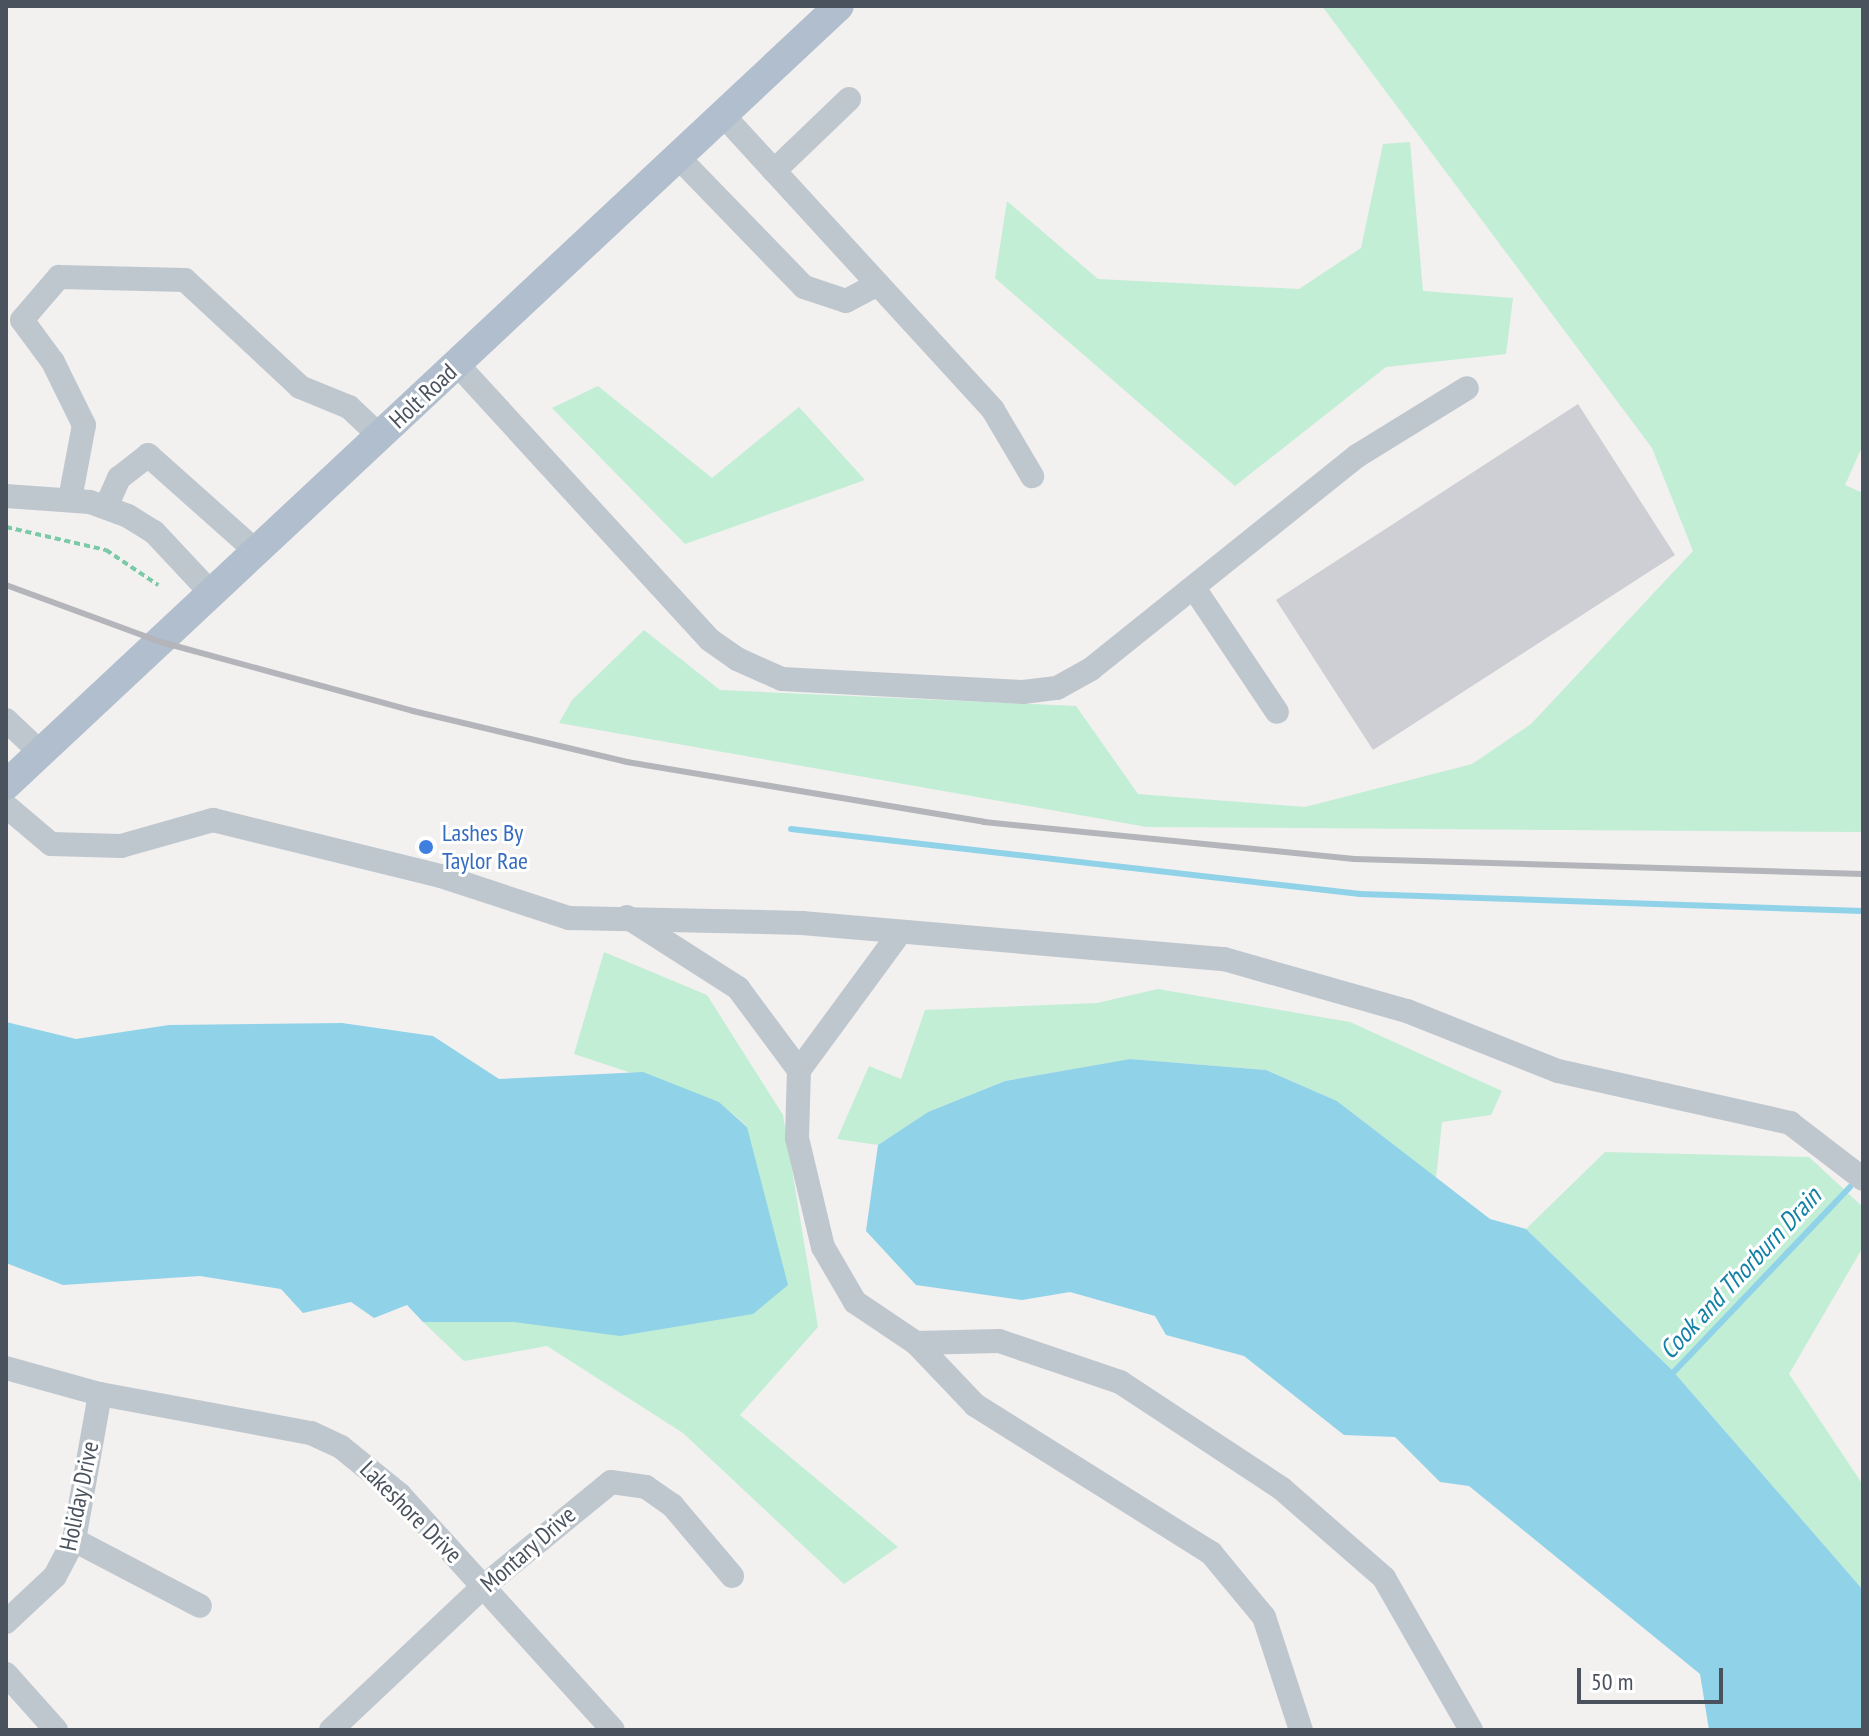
<!DOCTYPE html>
<style>
body{margin:0}
#map{position:relative;width:1869px;height:1736px;overflow:hidden;background:#f3f0f0;font-family:"PT Sans Narrow",sans-serif}
div>[style]{position:absolute}
[style*='--x']{left:calc(var(--x)*1px);top:calc(var(--y)*1px);width:calc(var(--w)*1px);rotate:calc(var(--a)*1deg)}
.green>*{inset:0;background:#c1eed5}
.water>*{inset:0;background:#90d2e8}
.stream>*{height:6px;margin:-3px;padding:0 3px;transform-origin:3px;border-radius:3px;background:#90d2e8}
.building>*{inset:0;background:#cdcfd4}
.path>*{height:4px;margin-top:-2px;transform-origin:0;background:repeating-linear-gradient(90deg,#7bcaa7 0 6px,transparent 0 10px)}
.minor>*{height:24px;margin:-12px;padding:0 12px;transform-origin:12px;border-radius:12px;background:#bfc7ce}
.major>*{height:30px;margin:-15px;padding:0 15px;transform-origin:15px;border-radius:15px;background:#b1becd}
.rail>*{height:6px;margin:-3px;padding:0 3px;transform-origin:3px;border-radius:3px;background:#b3b5ba}
.dots>*{width:22px;height:22px;translate:-50% -50%;box-sizing:border-box;border:4px solid #fff;border-radius:50%}
span{translate:-50% -50%;white-space:nowrap;text-align:center;line-height:1.15;-webkit-text-stroke:6px #fff;paint-order:stroke}
.street-label{font-size:24px;color:#49525d}
.shop-label{font-size:24px;color:#366cbe}
.left{translate:0 -50%;text-align:left}
.water-label{font-size:26px;color:#1380a6;font-style:italic}
.frame{position:absolute;inset:0;border:8px solid #49525d;pointer-events:none}
.scale{position:absolute;left:1577px;top:1668px;width:146px;height:36px;box-sizing:border-box;border:4px solid #49525d;border-top:0;padding-left:10px;font-size:24px;line-height:28px;white-space:nowrap;color:#49525d;-webkit-text-stroke:6px #fff;paint-order:stroke}
</style>
<div id="map">
<div class="green">
<i style="clip-path:polygon(1322px 6px,1863px 6px,1863px 445px,1845px 485px,1863px 493px,1863px 832px,1147px 827px,559px 723px,572px 700px,644px 630px,720px 690px,1076px 706px,1138px 794px,1305px 807px,1472px 764px,1531px 724px,1693px 551px,1652px 448px)"></i>
<i style="clip-path:polygon(1410px 142px,1423px 291px,1513px 298px,1506px 354px,1386px 367px,1235px 486px,995px 278px,1007px 201px,1098px 279px,1299px 289px,1361px 248px,1383px 144px)"></i>
<i style="clip-path:polygon(598px 386px,712px 478px,799px 407px,865px 480px,685px 544px,552px 408px)"></i>
<i style="clip-path:polygon(604px 952px,707px 995px,783px 1115px,818px 1327px,740px 1415px,898px 1547px,844px 1584px,683px 1433px,547px 1346px,464px 1361px,423px 1322px,514px 1322px,747px 1126px,719px 1102px,574px 1054px)"></i>
<i style="clip-path:polygon(1158px 989px,1350px 1022px,1502px 1091px,1491px 1115px,1442px 1122px,1436px 1178px,1337px 1101px,1266px 1070px,1130px 1059px,1005px 1081px,928px 1112px,878px 1145px,837px 1139px,869px 1066px,901px 1079px,925px 1010px,1097px 1003px)"></i>
<i style="clip-path:polygon(1605px 1152px,1809px 1157px,1863px 1207px,1863px 1247px,1789px 1374px,1863px 1485px,1863px 1590px,1672px 1370px,1526px 1229px)"></i>
</div>
<div class="water">
<i style="clip-path:polygon(6px 1022px,76px 1039px,169px 1025px,342px 1023px,433px 1036px,499px 1079px,643px 1072px,719px 1102px,747px 1127px,788px 1285px,753px 1314px,620px 1336px,514px 1322px,423px 1322px,407px 1305px,374px 1318px,351px 1302px,303px 1313px,281px 1289px,200px 1276px,63px 1285px,6px 1263px)"></i>
<i style="clip-path:polygon(1130px 1059px,1266px 1070px,1337px 1101px,1490px 1219px,1526px 1229px,1672px 1370px,1863px 1590px,1863px 1730px,1709px 1730px,1700px 1674px,1469px 1486px,1440px 1482px,1395px 1437px,1344px 1435px,1244px 1356px,1166px 1335px,1155px 1316px,1070px 1292px,1022px 1300px,916px 1285px,866px 1231px,878px 1145px,928px 1112px,1005px 1081px)"></i>
</div>
<div class="stream">
<i style="--x:791;--y:829;--w:573;--a:6.52"></i>
<i style="--x:1360;--y:894;--w:503;--a:1.94"></i>
<i style="--x:1670;--y:1376;--w:261;--a:-46.4"></i>
</div>
<div class="building">
<i style="clip-path:polygon(1578px 404px,1675px 555px,1373px 750px,1276px 600px)"></i>
</div>
<div class="path">
<i style="--x:6;--y:527;--w:103;--a:13"></i>
<i style="--x:106;--y:550;--w:63;--a:33.9"></i>
</div>
<div class="minor">
<i style="--x:723;--y:115;--w:400;--a:47.5"></i>
<i style="--x:993;--y:410;--w:77;--a:59.4"></i>
<i style="--x:678;--y:157;--w:181;--a:45.9"></i>
<i style="--x:804;--y:287;--w:44;--a:18.4"></i>
<i style="--x:846;--y:301;--w:36;--a:-28"></i>
<i style="--x:774;--y:171;--w:104;--a:-43.8"></i>
<i style="--x:457;--y:364;--w:374;--a:47.5"></i>
<i style="--x:710;--y:640;--w:33;--a:35"></i>
<i style="--x:737;--y:659;--w:49;--a:24"></i>
<i style="--x:782;--y:679;--w:241;--a:3.1"></i>
<i style="--x:1023;--y:692;--w:34;--a:-7"></i>
<i style="--x:1057;--y:688;--w:39;--a:-29"></i>
<i style="--x:1091;--y:669;--w:341;--a:-38.7"></i>
<i style="--x:1357;--y:456;--w:129;--a:-31.7"></i>
<i style="--x:6;--y:496;--w:84;--a:4.1"></i>
<i style="--x:90;--y:502;--w:40;--a:20.2"></i>
<i style="--x:128;--y:516;--w:31;--a:32"></i>
<i style="--x:154;--y:532;--w:85;--a:46.9"></i>
<i style="--x:70;--y:499;--w:75;--a:-79.3"></i>
<i style="--x:84;--y:425;--w:70;--a:-116.2"></i>
<i style="--x:53;--y:362;--w:52;--a:-126.4"></i>
<i style="--x:22;--y:320;--w:57;--a:-49.3"></i>
<i style="--x:59;--y:277;--w:126;--a:1.4"></i>
<i style="--x:185;--y:280;--w:157;--a:42.9"></i>
<i style="--x:300;--y:387;--w:53;--a:22.2"></i>
<i style="--x:349;--y:407;--w:42;--a:43.1"></i>
<i style="--x:106;--y:507;--w:32;--a:-66"></i>
<i style="--x:119;--y:478;--w:37;--a:-38"></i>
<i style="--x:148;--y:455;--w:146;--a:41.7"></i>
<i style="--x:1194;--y:588;--w:149;--a:56.2"></i>
<i style="--x:6;--y:720;--w:48;--a:43.3"></i>
<i style="--x:6;--y:806;--w:59;--a:40.2"></i>
<i style="--x:51;--y:844;--w:70;--a:1.6"></i>
<i style="--x:121;--y:846;--w:96;--a:-15.8"></i>
<i style="--x:213;--y:820;--w:235;--a:13.8"></i>
<i style="--x:441;--y:876;--w:135;--a:18.2"></i>
<i style="--x:569;--y:918;--w:233;--a:1.2"></i>
<i style="--x:802;--y:923;--w:424;--a:4.9"></i>
<i style="--x:1224;--y:959;--w:190;--a:15.9"></i>
<i style="--x:1407;--y:1011;--w:162;--a:21.7"></i>
<i style="--x:1558;--y:1071;--w:238;--a:12.6"></i>
<i style="--x:1790;--y:1123;--w:92;--a:37.5"></i>
<i style="--x:627;--y:917;--w:132;--a:32.6"></i>
<i style="--x:738;--y:988;--w:102;--a:53.4"></i>
<i style="--x:899;--y:934;--w:169;--a:126.3"></i>
<i style="--x:799;--y:1070;--w:68;--a:91.7"></i>
<i style="--x:797;--y:1138;--w:112;--a:76.6"></i>
<i style="--x:823;--y:1247;--w:64;--a:59.8"></i>
<i style="--x:855;--y:1302;--w:73;--a:33.9"></i>
<i style="--x:916;--y:1343;--w:83;--a:-1.4"></i>
<i style="--x:999;--y:1341;--w:128;--a:18.7"></i>
<i style="--x:1120;--y:1382;--w:193;--a:33.4"></i>
<i style="--x:1281;--y:1488;--w:137;--a:41.1"></i>
<i style="--x:1384;--y:1578;--w:175;--a:60.2"></i>
<i style="--x:916;--y:1343;--w:86;--a:46.4"></i>
<i style="--x:975;--y:1405;--w:279;--a:32.1"></i>
<i style="--x:1211;--y:1553;--w:83;--a:50.4"></i>
<i style="--x:1264;--y:1617;--w:119;--a:71.9"></i>
<i style="--x:6;--y:1368;--w:98;--a:15.5"></i>
<i style="--x:100;--y:1394;--w:215;--a:10.5"></i>
<i style="--x:311;--y:1433;--w:33;--a:25"></i>
<i style="--x:341;--y:1447;--w:76;--a:39.1"></i>
<i style="--x:400;--y:1495;--w:317;--a:47.8"></i>
<i style="--x:74;--y:1540;--w:142;--a:27.6"></i>
<i style="--x:6;--y:1622;--w:67;--a:-43.2"></i>
<i style="--x:55;--y:1576;--w:41;--a:-62.2"></i>
<i style="--x:74;--y:1540;--w:148;--a:-79.9"></i>
<i style="--x:6;--y:1674;--w:75;--a:48.2"></i>
<i style="--x:331;--y:1730;--w:210;--a:-43.3"></i>
<i style="--x:484;--y:1586;--w:164;--a:-39.3"></i>
<i style="--x:611;--y:1482;--w:35;--a:8"></i>
<i style="--x:646;--y:1487;--w:32;--a:35"></i>
<i style="--x:672;--y:1505;--w:93;--a:49.8"></i>
</div>
<div class="major">
<i style="--x:6;--y:785;--w:1140;--a:-43.08"></i>
</div>
<div class="rail">
<i style="--x:6;--y:585;--w:165;--a:20.2"></i>
<i style="--x:161;--y:642;--w:261;--a:15.3"></i>
<i style="--x:413;--y:711;--w:220;--a:13.4"></i>
<i style="--x:627;--y:762;--w:362;--a:9.5"></i>
<i style="--x:984;--y:822;--w:372;--a:5.7"></i>
<i style="--x:1354;--y:859;--w:509;--a:1.69"></i>
</div>
<div class="dots">
<i style="left:426px;top:847px;background:#3f7fe0"></i>
</div>
<div class="street-label">
<span style="left:423px;top:396px;rotate:-43deg">Holt Road</span>
<span style="left:79px;top:1496px;rotate:-78deg">Holiday Drive</span>
<span style="left:411px;top:1512px;rotate:45deg">Lakeshore Drive</span>
<span style="left:528px;top:1549px;rotate:-41deg">Montary Drive</span>
</div>
<div class="shop-label">
<span class="left" style="left:442px;top:847px">Lashes By<br>Taylor Rae</span>
</div>
<div class="water-label">
<span style="left:1740px;top:1273px;rotate:-47deg">Cook and Thorburn Drain</span>
</div>
<div class="frame"></div>
<div class="scale">50 m</div>
</div>
